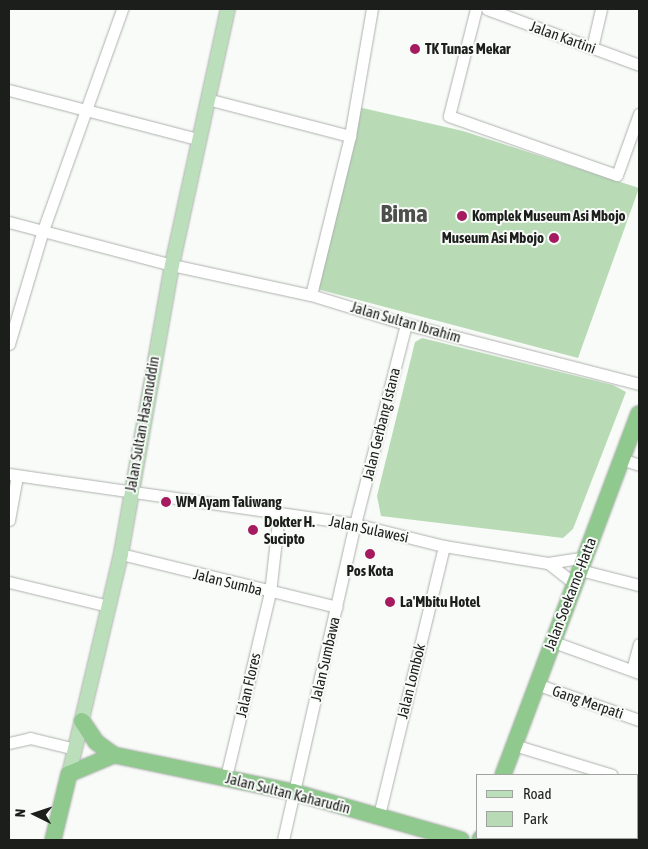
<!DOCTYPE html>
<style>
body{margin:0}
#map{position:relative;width:648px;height:849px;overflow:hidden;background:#f8fbf8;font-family:"Asap Condensed",sans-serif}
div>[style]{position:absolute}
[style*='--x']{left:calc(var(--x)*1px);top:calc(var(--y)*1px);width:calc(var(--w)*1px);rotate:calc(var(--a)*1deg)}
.green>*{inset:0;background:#b8dbb6}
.roads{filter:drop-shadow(0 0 1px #aeb1ae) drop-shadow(0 0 1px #aeb1ae)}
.minor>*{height:11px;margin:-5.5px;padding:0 5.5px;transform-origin:5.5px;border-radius:5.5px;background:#fff}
.major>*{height:14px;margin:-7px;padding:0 7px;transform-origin:7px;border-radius:7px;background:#bcdfbb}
.highway>*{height:16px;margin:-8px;padding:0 8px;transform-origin:8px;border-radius:8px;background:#90c98e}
.dots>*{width:14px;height:14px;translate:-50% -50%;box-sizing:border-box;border:2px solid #f8fbf8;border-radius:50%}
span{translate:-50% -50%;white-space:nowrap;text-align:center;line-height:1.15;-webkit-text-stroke:4px #f8fbf8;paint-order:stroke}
.street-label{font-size:15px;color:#1c1e1c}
.poi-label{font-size:15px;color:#1c1e1c;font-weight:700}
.left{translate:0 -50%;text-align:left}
.right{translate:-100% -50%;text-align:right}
.town-label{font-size:25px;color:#4c4f4c;font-weight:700}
.frame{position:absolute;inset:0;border:10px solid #1c1e1c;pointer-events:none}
.legend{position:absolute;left:476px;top:774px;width:162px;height:65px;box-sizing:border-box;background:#f8fbf8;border:1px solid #a0a3a0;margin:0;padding:6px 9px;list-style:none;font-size:15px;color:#1c1e1c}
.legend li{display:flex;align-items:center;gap:10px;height:25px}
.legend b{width:25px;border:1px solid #a0a3a0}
.north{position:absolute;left:10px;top:789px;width:50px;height:50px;-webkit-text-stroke:4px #f8fbf8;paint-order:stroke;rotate:274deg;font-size:14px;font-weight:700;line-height:20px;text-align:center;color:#1c1e1c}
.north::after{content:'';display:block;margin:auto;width:18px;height:22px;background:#1c1e1c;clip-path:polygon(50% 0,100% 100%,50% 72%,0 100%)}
</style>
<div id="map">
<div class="green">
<i style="clip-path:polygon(358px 107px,463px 131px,639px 188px,578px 358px,317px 289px)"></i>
<i style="clip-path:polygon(422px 338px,613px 385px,626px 392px,573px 529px,563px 538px,381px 516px,377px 496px,415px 342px)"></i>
</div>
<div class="roads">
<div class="minor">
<i style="--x:476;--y:9;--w:110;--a:104.2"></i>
<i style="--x:449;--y:116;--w:178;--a:19.4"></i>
<i style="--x:617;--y:175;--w:65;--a:-70.2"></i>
<i style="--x:487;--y:9;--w:162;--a:20.2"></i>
<i style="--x:592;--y:48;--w:40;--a:-77"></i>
<i style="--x:9;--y:90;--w:194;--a:14.6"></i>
<i style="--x:207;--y:99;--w:148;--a:14.5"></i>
<i style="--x:9;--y:222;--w:169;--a:14.8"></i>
<i style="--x:172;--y:265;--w:142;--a:12.2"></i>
<i style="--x:311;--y:295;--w:99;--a:17"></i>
<i style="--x:406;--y:324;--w:241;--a:14.4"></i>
<i style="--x:311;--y:295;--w:164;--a:-76.2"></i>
<i style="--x:350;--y:136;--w:129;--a:-80.2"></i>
<i style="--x:9;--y:344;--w:116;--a:-73.4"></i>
<i style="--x:42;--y:233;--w:238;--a:-70.3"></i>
<i style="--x:621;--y:459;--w:19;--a:18"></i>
<i style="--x:9;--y:474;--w:350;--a:8.2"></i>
<i style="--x:355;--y:524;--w:92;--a:13.9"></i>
<i style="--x:444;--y:546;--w:105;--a:9.3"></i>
<i style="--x:548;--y:563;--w:34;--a:38"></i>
<i style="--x:9;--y:520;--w:45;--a:-79.7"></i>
<i style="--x:121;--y:554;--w:222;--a:13.8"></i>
<i style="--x:548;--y:563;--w:36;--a:-9"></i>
<i style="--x:580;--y:570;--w:61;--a:14.3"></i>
<i style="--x:9;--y:582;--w:103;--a:13.5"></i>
<i style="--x:551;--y:641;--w:94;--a:20"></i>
<i style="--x:632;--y:670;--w:27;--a:-75"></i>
<i style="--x:536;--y:684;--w:109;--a:19.3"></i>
<i style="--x:9;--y:743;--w:22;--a:-13"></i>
<i style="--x:30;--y:738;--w:46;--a:13.7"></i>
<i style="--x:514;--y:745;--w:102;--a:17"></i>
<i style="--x:226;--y:777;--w:189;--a:-76.6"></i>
<i style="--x:270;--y:593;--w:81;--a:-83.6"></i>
<i style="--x:637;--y:783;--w:2;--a:27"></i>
<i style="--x:379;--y:815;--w:277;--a:-76.4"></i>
<i style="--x:283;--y:840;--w:324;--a:-77.2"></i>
<i style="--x:355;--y:524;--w:206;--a:-75.7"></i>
</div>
<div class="major">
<i style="--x:69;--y:774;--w:226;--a:-76.7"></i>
<i style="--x:121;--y:554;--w:293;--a:-80"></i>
<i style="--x:172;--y:265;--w:262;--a:-77.7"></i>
</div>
<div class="highway">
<i style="--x:82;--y:721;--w:25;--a:56"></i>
<i style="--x:96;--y:742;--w:22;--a:36"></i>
<i style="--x:114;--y:755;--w:183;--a:11.7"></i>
<i style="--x:293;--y:792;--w:175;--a:15.9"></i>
<i style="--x:503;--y:775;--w:386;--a:-69.4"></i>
<i style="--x:53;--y:840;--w:68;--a:-76.4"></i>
<i style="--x:69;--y:774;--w:49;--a:-22.9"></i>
<i style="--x:480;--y:840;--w:2;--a:-63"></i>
</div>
</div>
<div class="dots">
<i style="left:415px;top:49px;background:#a61b60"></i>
<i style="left:462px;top:216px;background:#a61b60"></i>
<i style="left:554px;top:238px;background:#a61b60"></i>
<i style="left:166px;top:502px;background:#a61b60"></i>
<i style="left:253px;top:530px;background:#a61b60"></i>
<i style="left:370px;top:554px;background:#a61b60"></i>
<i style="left:390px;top:602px;background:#a61b60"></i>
</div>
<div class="street-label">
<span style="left:563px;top:37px;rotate:20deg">Jalan Kartini</span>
<span style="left:406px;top:322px;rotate:16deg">Jalan Sultan Ibrahim</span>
<span style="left:142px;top:424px;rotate:-80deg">Jalan Sultan Hasanuddin</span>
<span style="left:381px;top:424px;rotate:-76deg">Jalan Gerbang Istana</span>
<span style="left:369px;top:529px;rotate:12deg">Jalan Sulawesi</span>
<span style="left:228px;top:582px;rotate:14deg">Jalan Sumba</span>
<span style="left:570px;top:594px;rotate:-69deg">Jalan Soekarno-Hatta</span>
<span style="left:325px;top:659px;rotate:-77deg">Jalan Sumbawa</span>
<span style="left:411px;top:681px;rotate:-76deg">Jalan Lombok</span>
<span style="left:248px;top:685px;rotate:-77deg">Jalan Flores</span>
<span style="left:588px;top:702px;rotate:19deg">Gang Merpati</span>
<span style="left:288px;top:793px;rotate:14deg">Jalan Sultan Kaharudin</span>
</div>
<div class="poi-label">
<span class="left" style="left:425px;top:49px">TK Tunas Mekar</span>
<span class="left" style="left:472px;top:216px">Komplek Museum Asi Mbojo</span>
<span class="right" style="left:544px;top:238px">Museum Asi Mbojo</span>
<span class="left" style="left:176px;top:502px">WM Ayam Taliwang</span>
<span class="left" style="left:264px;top:530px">Dokter H.<br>Sucipto</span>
<span style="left:370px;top:571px">Pos Kota</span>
<span class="left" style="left:400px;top:602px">La'Mbitu Hotel</span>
</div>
<div class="town-label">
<span style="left:404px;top:213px">Bima</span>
</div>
<div class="frame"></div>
<ul class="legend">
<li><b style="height:6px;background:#bcdfbb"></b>Road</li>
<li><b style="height:14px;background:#b8dbb6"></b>Park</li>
</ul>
<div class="north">N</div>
</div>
